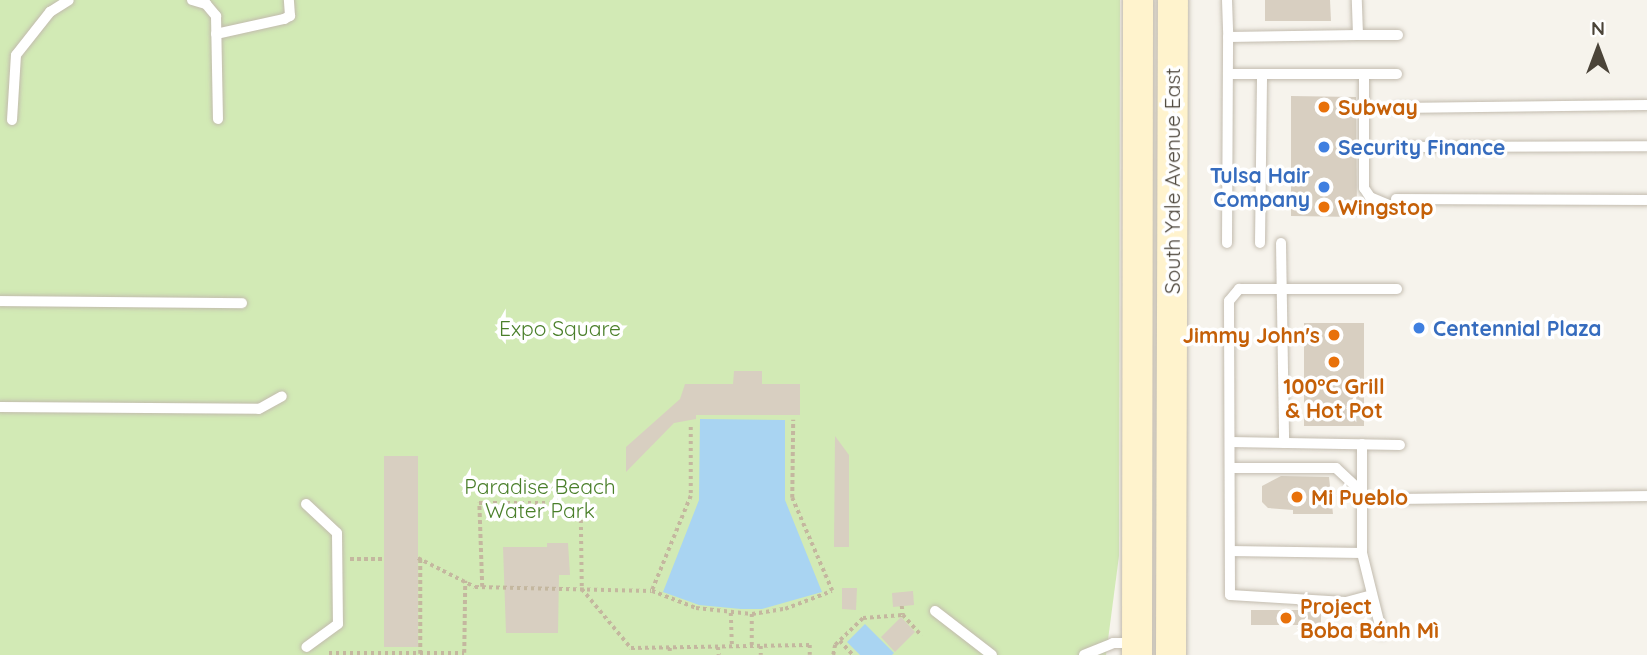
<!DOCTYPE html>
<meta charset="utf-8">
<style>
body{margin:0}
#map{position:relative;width:1647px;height:655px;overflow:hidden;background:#f6f3ec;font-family:Quicksand,sans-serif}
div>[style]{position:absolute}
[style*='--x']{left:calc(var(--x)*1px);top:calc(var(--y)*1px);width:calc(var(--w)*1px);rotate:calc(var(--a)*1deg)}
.green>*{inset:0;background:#d2eab5}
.water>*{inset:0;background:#a9d4f2}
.building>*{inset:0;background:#d8cfc1}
.path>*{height:3.5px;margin-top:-1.75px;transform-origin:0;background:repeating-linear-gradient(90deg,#c4b79f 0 3.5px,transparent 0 7px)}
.roads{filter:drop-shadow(0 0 2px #c2bbae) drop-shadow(0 0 2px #c2bbae)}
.service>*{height:10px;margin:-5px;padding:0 5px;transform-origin:5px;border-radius:5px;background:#fff}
.secondary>*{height:30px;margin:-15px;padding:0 15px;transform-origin:15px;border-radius:15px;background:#fff3cd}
.dots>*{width:19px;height:19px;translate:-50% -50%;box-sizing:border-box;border:4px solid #fff;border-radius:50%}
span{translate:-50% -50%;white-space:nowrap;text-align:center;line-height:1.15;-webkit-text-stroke:7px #fff;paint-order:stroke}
.food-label{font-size:21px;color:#c56008;font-weight:700}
.left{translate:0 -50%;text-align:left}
.right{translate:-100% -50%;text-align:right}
.shop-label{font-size:21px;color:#366cbe;font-weight:700}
.street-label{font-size:21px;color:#4b4439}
.park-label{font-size:21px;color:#4a7f2a}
.north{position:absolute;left:1563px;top:14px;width:70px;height:70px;-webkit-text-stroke:5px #fff;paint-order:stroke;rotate:0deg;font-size:19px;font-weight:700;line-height:28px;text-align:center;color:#4b4439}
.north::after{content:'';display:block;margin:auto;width:24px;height:32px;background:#4b4439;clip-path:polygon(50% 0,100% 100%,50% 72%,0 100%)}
</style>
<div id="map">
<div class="green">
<i style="clip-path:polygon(0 0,1120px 0,1119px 556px,1106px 655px,0 655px)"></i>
</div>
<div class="water">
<i style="clip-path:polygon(700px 419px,785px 420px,785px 500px,822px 592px,762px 609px,741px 609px,699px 605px,663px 592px,699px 500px)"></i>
<i style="clip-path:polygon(865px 624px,894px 653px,892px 655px,860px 655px,847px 642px)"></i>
</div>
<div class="building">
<i style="clip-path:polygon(1265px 0,1330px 0,1331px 21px,1265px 21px)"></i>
<i style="clip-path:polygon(1291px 96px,1356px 97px,1357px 217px,1291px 216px)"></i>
<i style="clip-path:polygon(1304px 323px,1364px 323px,1364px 426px,1304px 426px)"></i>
<i style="clip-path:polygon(734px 371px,762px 371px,762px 384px,800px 384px,800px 415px,696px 415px,696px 419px,674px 423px,626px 472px,626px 447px,680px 399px,685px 384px,733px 384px)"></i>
<i style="clip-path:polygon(835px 436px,849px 455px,849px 547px,834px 547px)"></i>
<i style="clip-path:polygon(384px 456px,418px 456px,418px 647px,384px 647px)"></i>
<i style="clip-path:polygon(1281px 476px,1329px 477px,1333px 514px,1293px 514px,1293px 510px,1268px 508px,1262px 502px,1262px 486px)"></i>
<i style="clip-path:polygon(547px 543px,568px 543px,570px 575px,559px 575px,558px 633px,506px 633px,503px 547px,547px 547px)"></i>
<i style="clip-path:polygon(842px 588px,857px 588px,856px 610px,842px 609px)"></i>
<i style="clip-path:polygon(913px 591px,914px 605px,893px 607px,892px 593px)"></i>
<i style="clip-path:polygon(1251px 610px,1321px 610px,1321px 625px,1251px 625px)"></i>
<i style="clip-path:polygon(901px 617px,915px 632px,895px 652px,881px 637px)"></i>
</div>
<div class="path">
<i style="--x:691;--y:427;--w:69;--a:90"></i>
<i style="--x:691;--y:496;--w:103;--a:112.3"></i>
<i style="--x:652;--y:591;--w:47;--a:21.1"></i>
<i style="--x:696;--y:608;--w:56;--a:6.1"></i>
<i style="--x:752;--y:614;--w:33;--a:-9"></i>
<i style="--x:785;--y:609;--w:50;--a:-21"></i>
<i style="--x:832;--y:591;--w:101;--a:-113.3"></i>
<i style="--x:792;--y:498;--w:78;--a:-89.3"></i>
<i style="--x:418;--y:558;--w:64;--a:27"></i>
<i style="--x:475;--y:587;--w:176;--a:1.3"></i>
<i style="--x:350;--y:559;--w:34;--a:0"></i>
<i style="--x:482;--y:587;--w:84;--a:-92"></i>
<i style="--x:479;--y:503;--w:74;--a:0"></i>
<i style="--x:553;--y:503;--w:30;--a:20"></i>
<i style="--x:581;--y:513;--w:76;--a:89.2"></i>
<i style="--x:582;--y:589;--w:77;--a:50.3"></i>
<i style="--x:631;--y:648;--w:179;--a:-1"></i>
<i style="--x:810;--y:645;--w:10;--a:90"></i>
<i style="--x:902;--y:606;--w:9;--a:84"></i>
<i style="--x:903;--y:615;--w:28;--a:48"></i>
<i style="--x:731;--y:613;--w:33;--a:88"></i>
<i style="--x:752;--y:614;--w:33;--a:90"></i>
<i style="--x:840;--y:641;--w:19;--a:47"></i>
<i style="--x:761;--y:646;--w:9;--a:90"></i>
<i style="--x:718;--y:647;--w:8;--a:83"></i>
<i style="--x:670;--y:648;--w:7;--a:90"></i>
<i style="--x:329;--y:653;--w:135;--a:0"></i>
<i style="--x:464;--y:653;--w:72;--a:-89.2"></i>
<i style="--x:420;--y:654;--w:96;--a:-90"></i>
<i style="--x:833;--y:655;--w:10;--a:-79"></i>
<i style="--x:835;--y:645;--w:39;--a:-44"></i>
<i style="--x:863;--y:618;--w:40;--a:-4.3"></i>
</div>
<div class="roads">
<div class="service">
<i style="--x:192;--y:0;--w:15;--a:16"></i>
<i style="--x:206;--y:4;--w:16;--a:50"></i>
<i style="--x:216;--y:16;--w:103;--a:88.9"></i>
<i style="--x:1227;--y:0;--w:37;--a:88"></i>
<i style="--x:1228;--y:37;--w:130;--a:-0.9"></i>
<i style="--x:1358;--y:35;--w:35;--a:-92"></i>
<i style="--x:216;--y:34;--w:70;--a:-12.4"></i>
<i style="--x:284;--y:19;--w:7;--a:-27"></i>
<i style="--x:290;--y:16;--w:16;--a:-94"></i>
<i style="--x:1358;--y:35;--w:40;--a:0"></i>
<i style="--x:1229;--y:74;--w:168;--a:0"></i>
<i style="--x:1364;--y:74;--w:114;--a:90"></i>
<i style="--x:1364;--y:188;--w:11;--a:56"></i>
<i style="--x:1370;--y:197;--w:28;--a:23"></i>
<i style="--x:1397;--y:108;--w:250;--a:-0.7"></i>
<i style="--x:12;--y:120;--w:65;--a:-86.5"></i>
<i style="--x:16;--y:55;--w:55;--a:-51.7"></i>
<i style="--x:50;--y:12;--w:22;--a:-32"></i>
<i style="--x:1397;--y:147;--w:250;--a:-0.2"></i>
<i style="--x:1396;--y:199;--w:251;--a:0.2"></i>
<i style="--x:1227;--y:243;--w:206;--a:-89.7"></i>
<i style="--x:1260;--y:243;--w:169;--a:-89.3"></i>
<i style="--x:1281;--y:243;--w:200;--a:89.1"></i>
<i style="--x:0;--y:301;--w:242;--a:0.5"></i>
<i style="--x:0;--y:407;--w:259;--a:0.4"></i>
<i style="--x:259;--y:409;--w:26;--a:-29"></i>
<i style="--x:1230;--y:442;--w:170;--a:1"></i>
<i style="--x:1362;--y:444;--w:109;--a:90"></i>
<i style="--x:1362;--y:553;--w:83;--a:76.1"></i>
<i style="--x:1230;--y:468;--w:106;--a:0"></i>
<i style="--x:1336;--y:468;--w:35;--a:43"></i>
<i style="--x:1401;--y:499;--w:246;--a:-0.7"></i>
<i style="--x:306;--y:504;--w:42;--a:43.1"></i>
<i style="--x:337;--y:533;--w:91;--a:89.4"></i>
<i style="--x:338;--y:624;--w:39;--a:144"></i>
<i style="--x:1230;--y:551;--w:132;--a:0.9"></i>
<i style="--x:1372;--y:595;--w:28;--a:165"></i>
<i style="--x:1345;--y:602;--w:115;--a:-176.5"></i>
<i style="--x:1230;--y:595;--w:294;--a:-90.2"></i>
<i style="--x:1229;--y:301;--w:16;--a:-50"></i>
<i style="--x:1239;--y:289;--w:158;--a:0"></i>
<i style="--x:935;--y:611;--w:72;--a:37.7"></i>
<i style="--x:1084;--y:655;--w:31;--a:-22"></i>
<i style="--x:1113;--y:643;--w:22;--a:0"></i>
</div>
<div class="secondary">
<i style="--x:1137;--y:655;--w:655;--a:-89.91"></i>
<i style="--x:1171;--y:655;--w:655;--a:-89.83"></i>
</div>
</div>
<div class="dots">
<i style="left:1324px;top:107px;background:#e8710a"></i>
<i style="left:1324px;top:147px;background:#3f7fe0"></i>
<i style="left:1324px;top:187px;background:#3f7fe0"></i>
<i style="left:1324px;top:207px;background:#e8710a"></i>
<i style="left:1419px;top:328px;background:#3f7fe0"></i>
<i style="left:1334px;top:335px;background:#e8710a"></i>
<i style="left:1334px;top:362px;background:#e8710a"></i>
<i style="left:1297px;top:497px;background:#e8710a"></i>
<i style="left:1286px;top:618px;background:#e8710a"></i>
</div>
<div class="food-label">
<span class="left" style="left:1338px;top:107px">Subway</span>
<span class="left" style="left:1338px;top:207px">Wingstop</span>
<span class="right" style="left:1320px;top:335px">Jimmy John's</span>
<span style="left:1334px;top:398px">100°C Grill<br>&amp; Hot Pot</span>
<span class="left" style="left:1311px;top:497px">Mi Pueblo</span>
<span class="left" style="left:1300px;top:618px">Project<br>Boba Bánh Mì</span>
</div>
<div class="shop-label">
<span class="left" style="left:1338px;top:147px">Security Finance</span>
<span class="right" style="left:1310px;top:187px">Tulsa Hair<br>Company</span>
<span class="left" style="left:1433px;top:328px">Centennial Plaza</span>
</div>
<div class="street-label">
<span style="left:1172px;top:181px;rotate:-90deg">South Yale Avenue East</span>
</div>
<div class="park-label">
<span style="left:560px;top:328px">Expo Square</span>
<span style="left:540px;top:498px">Paradise Beach<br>Water Park</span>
</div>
<div class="north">N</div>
</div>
